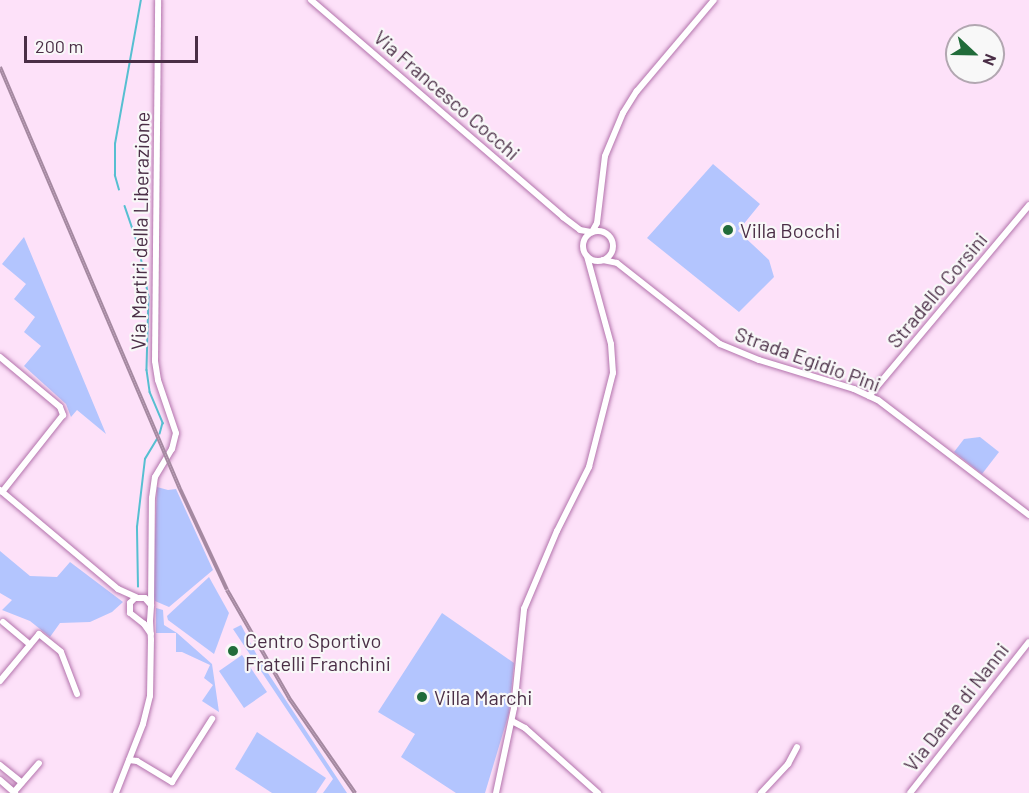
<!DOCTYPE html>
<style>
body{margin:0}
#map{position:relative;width:1029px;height:793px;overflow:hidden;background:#fde1f9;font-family:Barlow,sans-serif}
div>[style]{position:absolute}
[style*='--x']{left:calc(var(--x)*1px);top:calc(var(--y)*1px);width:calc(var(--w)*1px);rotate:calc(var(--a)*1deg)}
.green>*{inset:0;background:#b3c5fe}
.stream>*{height:1.5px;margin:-0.75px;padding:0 0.75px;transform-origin:0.75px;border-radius:0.75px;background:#56bfd1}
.roads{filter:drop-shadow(0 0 2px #b373ac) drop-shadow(0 0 2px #b373ac)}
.minor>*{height:6px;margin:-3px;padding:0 3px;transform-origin:3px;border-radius:3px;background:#fff}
.minor>.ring{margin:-3px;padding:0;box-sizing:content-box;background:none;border:6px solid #fff;border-radius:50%}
.rail>*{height:4px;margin-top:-2px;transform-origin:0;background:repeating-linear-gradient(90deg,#f8f8f8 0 4.5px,#a589a1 0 9px);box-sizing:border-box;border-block:2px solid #a589a1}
.dots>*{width:16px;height:16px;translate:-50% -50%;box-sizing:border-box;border:3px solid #f8f8f8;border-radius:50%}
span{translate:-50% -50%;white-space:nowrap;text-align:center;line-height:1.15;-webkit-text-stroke:4.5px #f8f8f8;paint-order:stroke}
.street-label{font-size:20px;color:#4a2e46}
.poi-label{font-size:20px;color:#4a2e46}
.left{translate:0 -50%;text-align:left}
.north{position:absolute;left:945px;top:24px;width:60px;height:60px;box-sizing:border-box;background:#f8f8f8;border:2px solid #b2a7b1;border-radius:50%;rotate:112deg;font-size:16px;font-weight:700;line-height:24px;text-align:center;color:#4a2e46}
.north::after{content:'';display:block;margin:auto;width:21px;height:27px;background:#216c3a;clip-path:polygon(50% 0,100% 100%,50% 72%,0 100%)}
.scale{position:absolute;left:24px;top:36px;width:174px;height:27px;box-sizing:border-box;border:3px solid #4a2e46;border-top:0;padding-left:8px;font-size:18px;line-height:21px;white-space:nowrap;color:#4a2e46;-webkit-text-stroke:4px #f8f8f8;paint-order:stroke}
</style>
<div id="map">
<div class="green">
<i style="clip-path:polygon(713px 164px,760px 204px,738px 231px,769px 260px,774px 277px,739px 312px,647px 238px)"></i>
<i style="clip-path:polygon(24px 237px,106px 434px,77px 410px,71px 417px,66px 404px,24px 366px,41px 346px,24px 332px,35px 317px,14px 299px,26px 284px,2px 264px)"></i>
<i style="clip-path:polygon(980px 437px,999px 452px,982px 474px,954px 452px,964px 439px)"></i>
<i style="clip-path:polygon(157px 487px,168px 490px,176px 489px,213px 570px,169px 607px,155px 601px,153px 593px)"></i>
<i style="clip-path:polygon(0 551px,30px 576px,57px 577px,70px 562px,123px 602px,112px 612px,90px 622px,60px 623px,50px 637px,30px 621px,2px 610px,12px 600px,0 593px)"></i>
<i style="clip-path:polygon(209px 577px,229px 613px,214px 654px,168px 620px,167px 616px)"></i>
<i style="clip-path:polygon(156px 608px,163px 610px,164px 625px,177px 633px,212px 664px,219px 712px,202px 701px,213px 685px,204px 678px,210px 665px,182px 652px,176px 652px,176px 633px,156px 633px)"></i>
<i style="clip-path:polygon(442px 613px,514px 663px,509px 713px,485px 793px,456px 793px,401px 757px,415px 734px,378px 712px)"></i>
<i style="clip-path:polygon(241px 625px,260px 661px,347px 793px,323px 793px,333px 779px,233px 629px)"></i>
<i style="clip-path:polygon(242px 655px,267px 692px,244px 708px,219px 671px)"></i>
<i style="clip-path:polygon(257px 732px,326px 778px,316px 793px,272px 793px,235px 769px)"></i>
</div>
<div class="stream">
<i style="--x:119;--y:190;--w:15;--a:-106"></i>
<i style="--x:115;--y:176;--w:32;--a:-90"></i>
<i style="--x:115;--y:144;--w:146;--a:-79.8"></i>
<i style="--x:125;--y:206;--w:43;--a:71.1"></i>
<i style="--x:139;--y:247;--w:51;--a:78.7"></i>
<i style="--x:149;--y:297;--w:73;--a:91.6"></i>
<i style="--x:147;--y:370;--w:22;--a:82"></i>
<i style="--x:150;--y:392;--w:34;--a:67"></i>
<i style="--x:163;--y:423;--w:11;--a:105"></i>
<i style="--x:138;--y:587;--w:60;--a:-91"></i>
<i style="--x:137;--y:527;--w:68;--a:-83.3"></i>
<i style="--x:145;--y:459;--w:23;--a:-59"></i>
</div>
<div class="roads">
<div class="minor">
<i style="--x:311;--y:0;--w:333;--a:40.7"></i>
<i style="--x:563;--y:217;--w:21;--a:37"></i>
<i style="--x:580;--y:230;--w:11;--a:10"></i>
<i class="ring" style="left:583px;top:231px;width:24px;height:24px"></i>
<i style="--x:592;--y:232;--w:10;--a:-61"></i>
<i style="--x:597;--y:223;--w:67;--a:-83.2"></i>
<i style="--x:605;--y:156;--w:47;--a:-67.3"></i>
<i style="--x:623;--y:113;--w:26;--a:-58"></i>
<i style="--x:637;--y:91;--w:119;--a:-49.8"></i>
<i style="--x:603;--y:260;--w:14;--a:12"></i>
<i style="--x:617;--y:263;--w:131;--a:38.2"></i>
<i style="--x:720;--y:344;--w:42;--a:22.3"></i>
<i style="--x:759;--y:360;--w:99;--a:17"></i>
<i style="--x:854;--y:389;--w:26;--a:25"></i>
<i style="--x:878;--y:400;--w:190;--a:37.3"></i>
<i style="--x:0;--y:357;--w:78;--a:39.8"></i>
<i style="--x:60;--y:407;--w:9;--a:69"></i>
<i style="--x:63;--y:415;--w:98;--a:128.4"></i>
<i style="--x:869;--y:396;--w:249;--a:-50"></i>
<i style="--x:0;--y:490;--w:154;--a:40"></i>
<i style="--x:118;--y:589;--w:20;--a:24"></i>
<i style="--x:151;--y:605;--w:107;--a:-89.5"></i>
<i style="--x:152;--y:498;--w:21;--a:-82"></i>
<i style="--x:155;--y:477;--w:33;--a:-59"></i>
<i style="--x:172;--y:449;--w:16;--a:-76"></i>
<i style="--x:176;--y:433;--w:56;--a:-108.8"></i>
<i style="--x:158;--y:380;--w:19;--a:-99"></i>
<i style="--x:155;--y:361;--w:361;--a:-89.5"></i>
<i style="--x:3;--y:622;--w:35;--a:40"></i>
<i style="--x:0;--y:681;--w:61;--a:-50.3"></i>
<i style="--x:39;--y:634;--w:28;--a:39"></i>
<i style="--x:61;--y:652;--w:45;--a:69.1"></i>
<i style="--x:512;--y:721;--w:15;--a:28"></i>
<i style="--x:525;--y:728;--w:98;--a:41.7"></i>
<i style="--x:129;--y:760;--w:8;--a:7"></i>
<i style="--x:137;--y:761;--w:41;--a:31"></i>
<i style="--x:172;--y:782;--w:75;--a:-57.6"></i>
<i style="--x:0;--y:765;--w:28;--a:39"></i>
<i style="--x:0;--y:780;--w:20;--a:41"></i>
<i style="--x:14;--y:792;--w:38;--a:-49"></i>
<i style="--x:116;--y:793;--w:74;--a:-68.6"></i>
<i style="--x:143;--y:724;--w:29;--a:-76"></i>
<i style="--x:150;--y:696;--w:56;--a:-89"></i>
<i style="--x:151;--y:640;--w:19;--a:-93"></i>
<i style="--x:150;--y:621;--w:16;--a:-86"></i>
<i style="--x:151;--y:605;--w:9;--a:-131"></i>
<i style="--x:145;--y:598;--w:10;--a:180"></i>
<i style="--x:135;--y:598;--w:7;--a:135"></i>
<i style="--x:130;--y:603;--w:10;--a:90"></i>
<i style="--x:130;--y:613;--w:18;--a:38"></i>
<i style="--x:144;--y:624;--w:12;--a:55"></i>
<i style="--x:496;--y:793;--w:87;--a:-78"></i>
<i style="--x:514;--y:708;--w:100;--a:-84.2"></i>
<i style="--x:524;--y:609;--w:85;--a:-67.1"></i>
<i style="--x:557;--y:531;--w:72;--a:-63.4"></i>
<i style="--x:589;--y:467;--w:97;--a:-75.7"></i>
<i style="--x:613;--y:373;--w:29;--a:-94"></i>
<i style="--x:611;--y:344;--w:91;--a:-105.3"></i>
<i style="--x:761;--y:793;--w:40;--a:-47"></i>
<i style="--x:788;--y:764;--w:19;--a:-62"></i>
<i style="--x:910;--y:793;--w:192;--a:-51.8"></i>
</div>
</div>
<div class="rail">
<i style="--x:0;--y:67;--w:459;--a:66.9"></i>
<i style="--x:180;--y:489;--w:111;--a:65"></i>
<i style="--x:227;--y:590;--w:125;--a:60.1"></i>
<i style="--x:289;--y:698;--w:116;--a:55.2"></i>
</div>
<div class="dots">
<i style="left:728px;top:230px;background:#216c3a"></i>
<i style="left:233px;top:651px;background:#216c3a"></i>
<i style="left:422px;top:697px;background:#216c3a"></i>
</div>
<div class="street-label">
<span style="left:447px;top:95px;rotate:41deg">Via Francesco Cocchi</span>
<span style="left:140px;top:231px;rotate:-89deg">Via Martiri della Liberazione</span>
<span style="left:937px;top:290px;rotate:-50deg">Stradello Corsini</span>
<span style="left:808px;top:359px;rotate:20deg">Strada Egidio Pini</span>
<span style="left:956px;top:707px;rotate:-52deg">Via Dante di Nanni</span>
</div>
<div class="poi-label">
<span class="left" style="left:740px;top:230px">Villa Bocchi</span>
<span class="left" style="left:245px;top:652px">Centro Sportivo<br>Fratelli Franchini</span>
<span class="left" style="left:434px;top:697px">Villa Marchi</span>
</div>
<div class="north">N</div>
<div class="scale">200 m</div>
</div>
